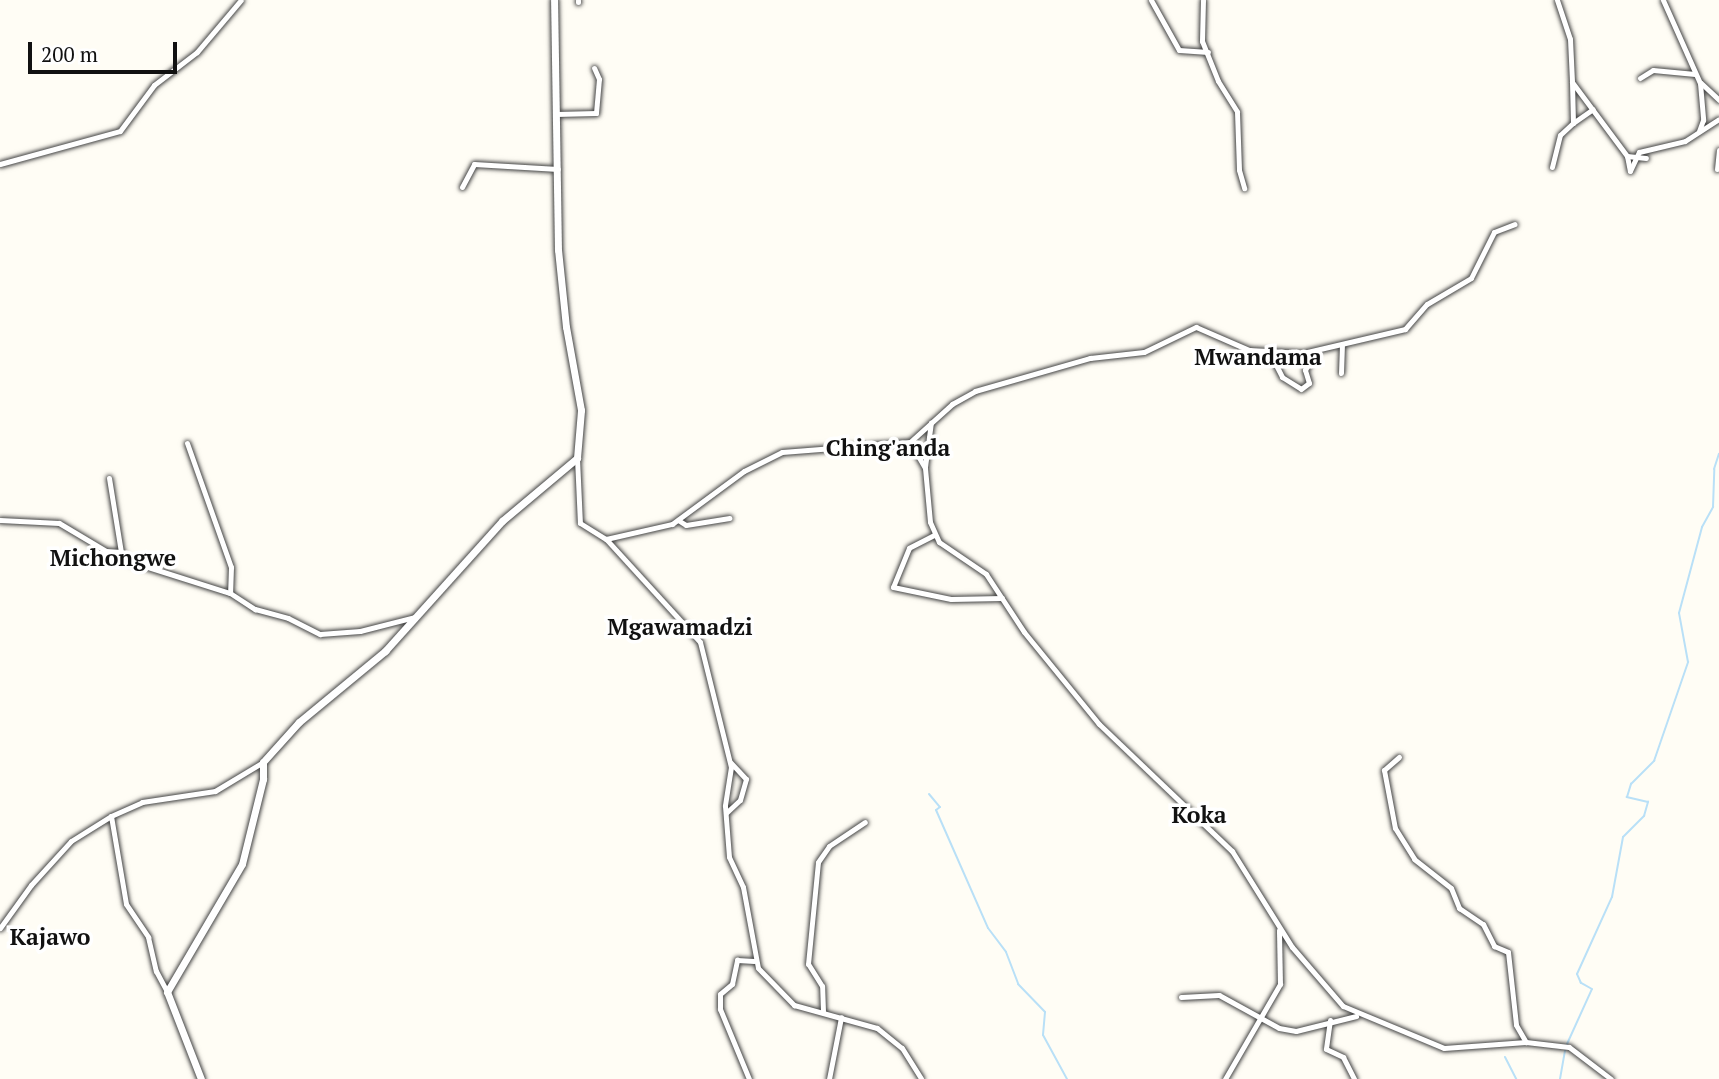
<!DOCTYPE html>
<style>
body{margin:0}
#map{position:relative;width:1719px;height:1079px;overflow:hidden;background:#fffdf5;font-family:"PT Serif",serif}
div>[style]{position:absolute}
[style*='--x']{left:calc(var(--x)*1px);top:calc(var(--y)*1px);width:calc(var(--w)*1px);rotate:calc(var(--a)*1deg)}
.stream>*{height:2px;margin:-1px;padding:0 1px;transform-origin:1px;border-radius:1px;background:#b9e0f7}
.roads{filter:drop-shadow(0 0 2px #444) drop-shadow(0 0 2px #444)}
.minor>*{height:5px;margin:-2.5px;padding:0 2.5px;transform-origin:2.5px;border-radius:2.5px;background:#fff}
.tertiary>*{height:7px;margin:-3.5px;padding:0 3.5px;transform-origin:3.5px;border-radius:3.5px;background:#fff}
span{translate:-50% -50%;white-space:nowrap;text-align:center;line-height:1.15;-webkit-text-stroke:7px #fff;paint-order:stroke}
.quarter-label{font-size:23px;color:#111;font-weight:700}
.scale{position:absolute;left:28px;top:42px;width:149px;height:32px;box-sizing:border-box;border:4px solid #111;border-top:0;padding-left:9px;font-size:21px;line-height:24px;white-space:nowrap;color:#111;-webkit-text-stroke:5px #fff;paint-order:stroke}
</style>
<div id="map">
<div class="stream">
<i style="--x:929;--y:794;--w:17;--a:50"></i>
<i style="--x:940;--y:807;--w:5;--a:143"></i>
<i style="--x:936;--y:810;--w:129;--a:66.2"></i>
<i style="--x:988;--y:928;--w:30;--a:53"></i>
<i style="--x:1006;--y:952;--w:34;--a:69"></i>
<i style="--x:1018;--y:984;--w:39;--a:46"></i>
<i style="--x:1045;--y:1012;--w:23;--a:95"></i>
<i style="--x:1043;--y:1035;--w:50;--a:61.4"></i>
<i style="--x:1567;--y:1044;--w:60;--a:-65.6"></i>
<i style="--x:1592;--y:989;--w:13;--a:-151"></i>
<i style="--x:1581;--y:983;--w:10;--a:-114"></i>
<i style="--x:1577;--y:974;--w:85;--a:-65.6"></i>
<i style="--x:1612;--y:897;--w:61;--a:-79.6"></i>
<i style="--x:1623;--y:837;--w:30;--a:-45"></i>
<i style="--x:1644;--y:816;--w:15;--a:-74"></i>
<i style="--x:1648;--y:802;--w:22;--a:-167"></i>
<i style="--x:1627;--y:797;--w:14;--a:-73"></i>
<i style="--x:1631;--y:784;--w:33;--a:-45"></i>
<i style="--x:1654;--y:761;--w:105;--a:-71"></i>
<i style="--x:1688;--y:662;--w:50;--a:-100.4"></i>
<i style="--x:1679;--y:613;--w:89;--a:-75"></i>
<i style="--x:1702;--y:527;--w:23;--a:-61"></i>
<i style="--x:1713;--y:507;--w:38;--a:-88"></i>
<i style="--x:1714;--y:469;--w:16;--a:-72"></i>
<i style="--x:1505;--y:1057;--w:25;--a:63"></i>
<i style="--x:1560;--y:1079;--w:29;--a:-80"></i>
</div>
<div class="roads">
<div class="minor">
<i style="--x:1151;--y:0;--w:57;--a:60.8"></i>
<i style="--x:1179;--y:50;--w:29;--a:4"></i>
<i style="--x:1203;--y:0;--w:41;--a:91.4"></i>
<i style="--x:1202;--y:41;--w:43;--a:68.2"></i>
<i style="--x:1218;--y:81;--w:36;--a:58"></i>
<i style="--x:1237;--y:112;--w:58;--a:88"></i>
<i style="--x:1239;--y:170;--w:19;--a:74"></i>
<i style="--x:1557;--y:0;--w:41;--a:71.6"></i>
<i style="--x:1570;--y:39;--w:43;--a:87.3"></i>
<i style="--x:1572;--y:82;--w:92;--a:53.4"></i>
<i style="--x:1627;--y:156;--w:19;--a:6"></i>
<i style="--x:1663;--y:0;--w:91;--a:66"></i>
<i style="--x:1700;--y:83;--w:37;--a:85"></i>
<i style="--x:1703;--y:120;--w:12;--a:110"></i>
<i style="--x:578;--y:2;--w:2;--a:-90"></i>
<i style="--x:1640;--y:78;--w:15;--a:-32"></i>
<i style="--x:1653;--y:70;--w:42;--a:5.4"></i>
<i style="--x:1701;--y:83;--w:25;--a:43"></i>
<i style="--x:556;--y:114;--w:40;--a:-1.4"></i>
<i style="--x:596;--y:113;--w:34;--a:-85"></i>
<i style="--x:599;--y:79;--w:12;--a:-114"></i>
<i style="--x:1573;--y:123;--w:24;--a:-35"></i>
<i style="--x:1627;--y:156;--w:15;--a:79"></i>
<i style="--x:1630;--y:171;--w:21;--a:-65"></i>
<i style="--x:1639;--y:152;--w:47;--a:-13.4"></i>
<i style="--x:1685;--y:141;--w:40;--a:-32.9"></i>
<i style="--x:0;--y:164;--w:124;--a:-15.4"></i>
<i style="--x:120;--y:131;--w:57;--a:-53.5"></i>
<i style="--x:154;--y:85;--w:54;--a:-37.5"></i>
<i style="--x:197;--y:52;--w:68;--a:-49.8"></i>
<i style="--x:1552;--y:167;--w:33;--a:-76"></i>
<i style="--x:1560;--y:135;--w:18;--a:-43"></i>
<i style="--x:1573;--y:123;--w:41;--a:-91.4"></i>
<i style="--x:1717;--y:169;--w:19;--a:-84"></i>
<i style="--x:462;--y:187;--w:26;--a:-62"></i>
<i style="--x:474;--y:164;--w:84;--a:3.4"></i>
<i style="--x:1250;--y:350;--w:7;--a:82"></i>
<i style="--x:1251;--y:357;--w:23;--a:10"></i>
<i style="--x:1274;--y:361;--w:18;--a:63"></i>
<i style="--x:1282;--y:377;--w:22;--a:32"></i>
<i style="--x:1301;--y:389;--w:10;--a:-37"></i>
<i style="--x:1309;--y:383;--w:14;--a:-107"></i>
<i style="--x:1305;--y:370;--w:21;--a:-59"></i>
<i style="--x:1341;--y:373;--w:27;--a:-88"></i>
<i style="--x:910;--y:442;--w:57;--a:-42.1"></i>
<i style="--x:952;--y:404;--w:26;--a:-29"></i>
<i style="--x:975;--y:391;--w:120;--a:-16"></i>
<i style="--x:1090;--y:358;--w:54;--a:-6.3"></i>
<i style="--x:1144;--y:352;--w:58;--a:-25.7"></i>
<i style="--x:1196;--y:327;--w:58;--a:23.5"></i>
<i style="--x:1249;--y:350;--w:54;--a:3.2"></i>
<i style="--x:1303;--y:353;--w:105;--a:-13.2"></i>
<i style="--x:1405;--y:329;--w:33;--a:-49"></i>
<i style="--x:1427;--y:304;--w:51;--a:-30.6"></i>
<i style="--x:1471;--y:278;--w:51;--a:-63.4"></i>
<i style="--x:1494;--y:232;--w:22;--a:-21"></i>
<i style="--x:187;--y:443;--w:132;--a:70.5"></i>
<i style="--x:231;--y:567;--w:26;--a:92"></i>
<i style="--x:577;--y:458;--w:65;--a:87.4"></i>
<i style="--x:580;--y:523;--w:31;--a:32"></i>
<i style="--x:606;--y:539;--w:68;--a:-12.8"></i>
<i style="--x:672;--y:524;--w:89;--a:-36.4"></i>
<i style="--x:744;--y:471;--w:42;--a:-26.6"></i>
<i style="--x:782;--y:452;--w:128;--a:-4.5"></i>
<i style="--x:910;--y:442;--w:30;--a:60"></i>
<i style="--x:925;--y:468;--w:54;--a:84.7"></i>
<i style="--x:930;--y:522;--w:22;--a:66"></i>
<i style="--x:939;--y:542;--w:57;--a:34.2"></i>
<i style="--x:986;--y:574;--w:69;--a:56.8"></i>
<i style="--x:1024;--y:632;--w:119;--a:50.8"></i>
<i style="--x:1099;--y:724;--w:184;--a:43.7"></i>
<i style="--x:1232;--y:851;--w:113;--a:58"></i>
<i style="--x:1292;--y:947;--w:78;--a:49.2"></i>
<i style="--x:1343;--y:1006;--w:109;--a:22.6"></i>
<i style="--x:1444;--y:1048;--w:82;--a:-4.2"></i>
<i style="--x:1526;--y:1042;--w:43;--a:6.6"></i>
<i style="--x:1569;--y:1047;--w:53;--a:37.3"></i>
<i style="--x:925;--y:467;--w:45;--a:-82.4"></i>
<i style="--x:109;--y:478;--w:75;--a:80.8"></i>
<i style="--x:121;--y:552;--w:12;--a:48"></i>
<i style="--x:129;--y:561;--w:106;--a:17.6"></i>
<i style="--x:230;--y:593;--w:30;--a:33"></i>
<i style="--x:255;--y:609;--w:34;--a:15"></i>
<i style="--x:288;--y:618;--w:36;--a:27"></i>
<i style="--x:320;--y:634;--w:40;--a:-4.3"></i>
<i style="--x:360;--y:631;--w:57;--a:-14.3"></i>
<i style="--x:0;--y:520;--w:59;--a:2.9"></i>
<i style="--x:59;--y:523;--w:55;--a:30.8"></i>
<i style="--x:106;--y:551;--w:15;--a:4"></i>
<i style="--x:678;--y:520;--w:9;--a:32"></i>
<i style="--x:686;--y:525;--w:44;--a:-9.2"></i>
<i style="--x:934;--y:535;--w:28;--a:153"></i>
<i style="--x:909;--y:548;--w:42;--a:112.3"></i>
<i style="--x:893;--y:587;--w:59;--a:11.7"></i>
<i style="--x:951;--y:599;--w:51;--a:-1.1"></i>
<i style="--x:606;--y:539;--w:139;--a:47.6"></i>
<i style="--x:700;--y:642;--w:129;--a:76.1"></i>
<i style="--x:731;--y:767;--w:39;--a:99"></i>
<i style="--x:725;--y:806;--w:51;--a:85.5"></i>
<i style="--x:729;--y:857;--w:33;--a:65"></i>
<i style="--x:743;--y:887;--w:82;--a:79.5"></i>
<i style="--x:758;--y:968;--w:52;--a:45.8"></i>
<i style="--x:794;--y:1005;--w:86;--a:15.5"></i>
<i style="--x:877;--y:1028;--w:32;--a:39"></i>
<i style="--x:902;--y:1048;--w:36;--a:58"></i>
<i style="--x:1399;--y:757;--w:20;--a:139"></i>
<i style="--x:1384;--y:770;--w:59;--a:79.3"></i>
<i style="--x:1395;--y:828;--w:36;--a:58"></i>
<i style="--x:1414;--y:859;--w:47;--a:38.1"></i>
<i style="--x:1451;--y:888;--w:22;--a:68"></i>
<i style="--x:1459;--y:908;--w:29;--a:34"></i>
<i style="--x:1483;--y:924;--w:25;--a:63"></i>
<i style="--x:1494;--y:946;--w:15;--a:23"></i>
<i style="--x:1508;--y:952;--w:73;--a:83.7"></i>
<i style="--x:1516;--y:1025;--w:20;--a:60"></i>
<i style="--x:726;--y:813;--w:19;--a:-43"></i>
<i style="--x:740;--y:800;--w:22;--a:-74"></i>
<i style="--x:746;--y:779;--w:22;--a:-133"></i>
<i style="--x:111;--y:816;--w:89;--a:80.3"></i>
<i style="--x:126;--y:904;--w:40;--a:56"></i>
<i style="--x:148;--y:937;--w:35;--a:77"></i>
<i style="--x:156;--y:971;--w:24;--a:62"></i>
<i style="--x:0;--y:928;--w:53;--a:-54.2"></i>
<i style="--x:31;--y:885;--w:59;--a:-47.7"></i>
<i style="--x:71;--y:841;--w:47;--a:-32"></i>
<i style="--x:111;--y:816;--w:34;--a:-24"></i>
<i style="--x:142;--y:802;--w:74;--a:-8.6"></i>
<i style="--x:215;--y:791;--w:56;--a:-31.1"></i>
<i style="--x:1181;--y:997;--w:38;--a:-3"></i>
<i style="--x:1219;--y:995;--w:68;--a:28.8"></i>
<i style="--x:1279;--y:1028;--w:17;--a:10"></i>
<i style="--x:1296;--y:1031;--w:62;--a:-14"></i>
<i style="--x:823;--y:1011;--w:25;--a:-92"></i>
<i style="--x:822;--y:986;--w:26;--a:-122"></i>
<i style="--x:808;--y:964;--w:102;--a:-84.4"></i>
<i style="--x:818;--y:862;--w:19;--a:-55"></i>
<i style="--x:829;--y:846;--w:43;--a:-33.7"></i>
<i style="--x:1330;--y:1020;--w:29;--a:98"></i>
<i style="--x:1326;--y:1049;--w:19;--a:25"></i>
<i style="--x:1343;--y:1057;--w:25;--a:63"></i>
<i style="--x:749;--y:1079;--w:76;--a:-112.5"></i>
<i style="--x:720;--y:1009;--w:15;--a:-90"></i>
<i style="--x:720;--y:994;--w:16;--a:-40"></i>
<i style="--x:732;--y:984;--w:25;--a:-78"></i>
<i style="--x:737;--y:960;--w:17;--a:3"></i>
<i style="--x:829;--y:1079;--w:63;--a:-79"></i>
<i style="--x:1225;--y:1079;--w:110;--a:-59.9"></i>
<i style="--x:1280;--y:984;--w:54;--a:-91.1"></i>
</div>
<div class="tertiary">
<i style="--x:201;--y:1079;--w:93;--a:-111.3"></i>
<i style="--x:167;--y:992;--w:148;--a:-59.6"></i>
<i style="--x:242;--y:864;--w:88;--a:-76.1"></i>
<i style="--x:263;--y:779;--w:17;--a:-90"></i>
<i style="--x:263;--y:762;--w:54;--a:-48"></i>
<i style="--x:299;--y:722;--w:112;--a:-39.5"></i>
<i style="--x:385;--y:651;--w:175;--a:-48"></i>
<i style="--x:502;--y:521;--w:98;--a:-40"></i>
<i style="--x:577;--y:458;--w:48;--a:-85.2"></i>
<i style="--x:581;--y:410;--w:84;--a:-100.2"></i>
<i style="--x:566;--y:327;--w:77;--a:-95.9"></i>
<i style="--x:558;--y:250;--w:250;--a:-90.9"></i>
</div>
</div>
<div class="quarter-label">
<span style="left:1258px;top:357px">Mwandama</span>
<span style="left:888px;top:448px">Ching'anda</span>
<span style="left:113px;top:558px">Michongwe</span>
<span style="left:680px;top:627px">Mgawamadzi</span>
<span style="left:1199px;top:815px">Koka</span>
<span style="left:50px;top:937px">Kajawo</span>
</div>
<div class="scale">200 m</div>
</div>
